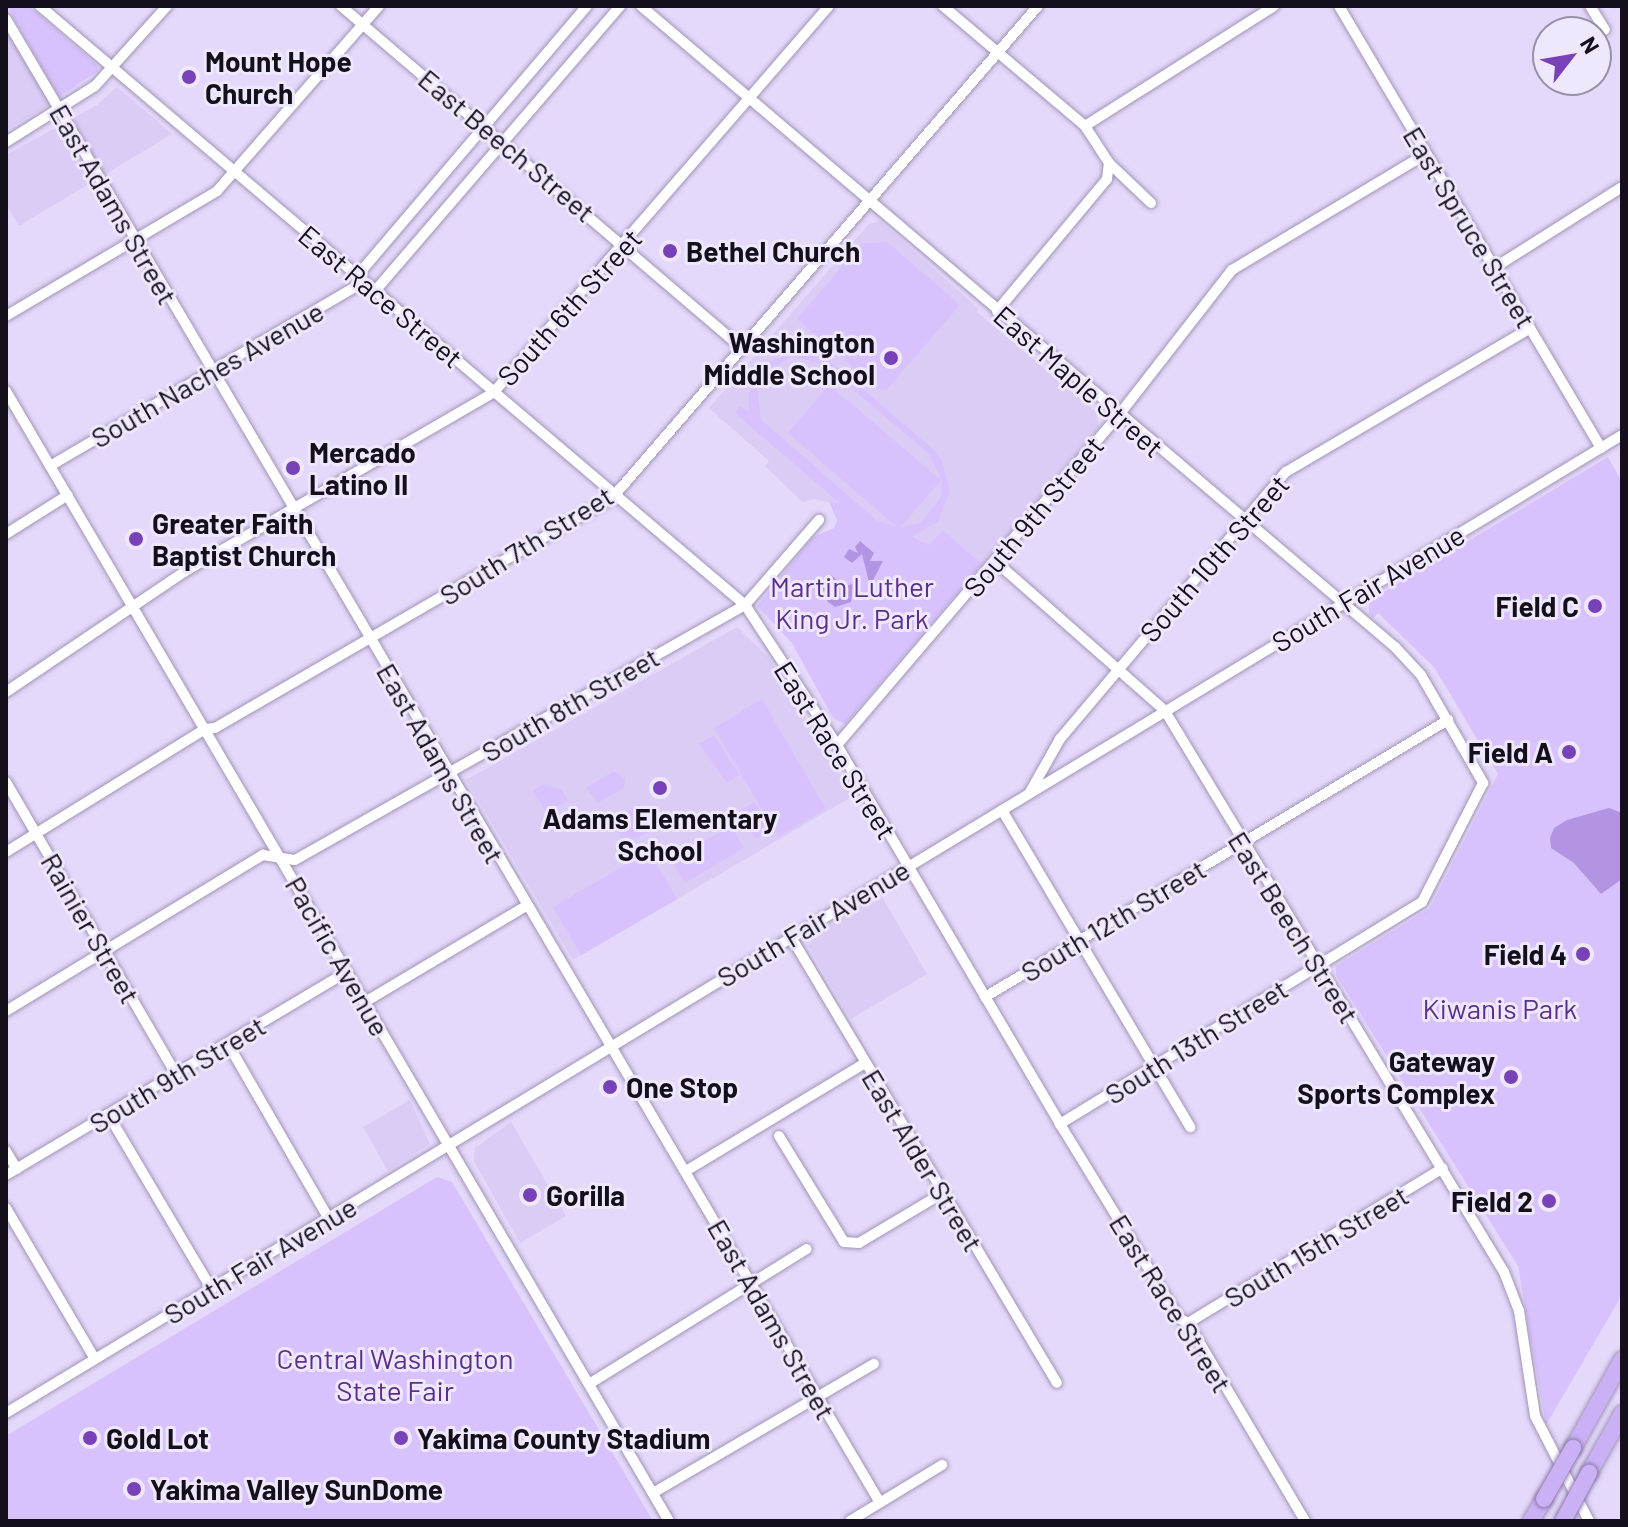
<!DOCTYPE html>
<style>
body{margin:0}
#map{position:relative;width:1628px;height:1527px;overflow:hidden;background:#e4d8fb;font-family:Barlow,sans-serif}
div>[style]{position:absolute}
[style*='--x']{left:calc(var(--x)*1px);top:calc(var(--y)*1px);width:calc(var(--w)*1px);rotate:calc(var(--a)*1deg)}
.built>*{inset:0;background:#dbccf6}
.green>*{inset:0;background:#d8c2fe}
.water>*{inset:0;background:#b294e2}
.roads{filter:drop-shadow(0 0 2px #a195b7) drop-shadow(0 0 2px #a195b7)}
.minor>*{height:10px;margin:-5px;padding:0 5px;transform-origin:5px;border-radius:5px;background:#fff}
.highway>*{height:16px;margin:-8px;padding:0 8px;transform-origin:8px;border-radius:8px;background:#cab1f5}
.bridges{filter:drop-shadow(0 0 2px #8a78a9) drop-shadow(0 0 2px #8a78a9)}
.highway-bridge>*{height:16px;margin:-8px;padding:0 8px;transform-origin:8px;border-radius:8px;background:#cab1f5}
.dots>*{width:22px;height:22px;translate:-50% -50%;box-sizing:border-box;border:4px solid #efe8fd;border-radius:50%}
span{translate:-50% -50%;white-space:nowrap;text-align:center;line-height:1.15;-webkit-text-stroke:6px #efe8fd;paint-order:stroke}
.poi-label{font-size:28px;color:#140f1b;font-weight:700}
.left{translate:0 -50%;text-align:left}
.right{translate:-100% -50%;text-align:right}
.street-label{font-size:28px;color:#140f1b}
.park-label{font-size:28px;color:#5a308c}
.frame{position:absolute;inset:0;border:8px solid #140f1b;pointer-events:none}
.north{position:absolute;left:1532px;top:16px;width:80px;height:80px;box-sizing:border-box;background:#efe8fd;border:2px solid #9791a3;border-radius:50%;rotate:59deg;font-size:22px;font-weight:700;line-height:32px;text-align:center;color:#140f1b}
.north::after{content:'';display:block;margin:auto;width:28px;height:36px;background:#7841b8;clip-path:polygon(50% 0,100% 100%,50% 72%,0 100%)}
</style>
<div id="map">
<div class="built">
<i style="clip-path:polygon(6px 31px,51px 104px,6px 130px)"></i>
<i style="clip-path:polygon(117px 87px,172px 134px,19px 226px,6px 204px,6px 155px,97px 105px)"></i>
<i style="clip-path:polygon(880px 221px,979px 309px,977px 312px,1096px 412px,1099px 426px,982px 564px,943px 530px,928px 545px,895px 538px,843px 506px,815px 499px,802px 502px,765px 466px,769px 461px,709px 408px,869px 224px)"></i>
<i style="clip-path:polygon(737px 627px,769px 658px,853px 796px,573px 960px,466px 780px)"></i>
<i style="clip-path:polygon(881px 895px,927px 974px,851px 1019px,808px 946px,813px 935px)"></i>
<i style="clip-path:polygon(410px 1100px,430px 1144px,388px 1171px,363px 1127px)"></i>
<i style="clip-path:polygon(511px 1122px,566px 1216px,520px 1243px,474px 1161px,475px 1148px)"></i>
</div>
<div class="green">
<i style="clip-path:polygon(7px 6px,29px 6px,97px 65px,98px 71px,59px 97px)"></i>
<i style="clip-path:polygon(887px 242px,960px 305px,888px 388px,878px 389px,797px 319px,861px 244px)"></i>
<i style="clip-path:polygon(evenodd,799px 351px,830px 361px,932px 448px,942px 461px,950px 491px,938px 521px,912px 537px,928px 545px,943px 530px,982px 564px,845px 724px,833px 718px,792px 643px,757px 606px,813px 537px,834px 528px,837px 520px,829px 502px,841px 504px,735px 413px,740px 406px,749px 411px,749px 392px,767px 362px,799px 351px,793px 356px,824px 365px,929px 454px,942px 481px,941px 497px,921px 523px,901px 527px,941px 480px,829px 385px,788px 433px,897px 527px,876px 520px,761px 419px,757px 387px,765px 372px,793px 356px)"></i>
<i style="clip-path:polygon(1608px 457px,1622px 482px,1622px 1295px,1546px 1425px,1518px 1266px,1336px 975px,1336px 966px,1430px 908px,1498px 774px,1434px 667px,1378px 613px,1373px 618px,1369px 614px,1369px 601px)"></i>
<i style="clip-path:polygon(762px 699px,826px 809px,778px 837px,714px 728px)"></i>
<i style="clip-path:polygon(714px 735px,739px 775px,727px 783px,699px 744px)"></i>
<i style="clip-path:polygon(614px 771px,625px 779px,624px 788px,598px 803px,586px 788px)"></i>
<i style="clip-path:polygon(543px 784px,561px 789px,568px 801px,546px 812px,533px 791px)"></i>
<i style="clip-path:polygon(754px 802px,770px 830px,756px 839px,740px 811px)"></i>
<i style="clip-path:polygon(640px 804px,655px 830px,623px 844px,613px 820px)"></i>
<i style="clip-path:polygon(731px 826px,744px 848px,685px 883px,671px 860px)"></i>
<i style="clip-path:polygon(649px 851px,677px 899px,581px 955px,553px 907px)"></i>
<i style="clip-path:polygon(437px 1177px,452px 1182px,653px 1521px,6px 1521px,6px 1436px)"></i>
</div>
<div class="water">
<i style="clip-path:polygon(860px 541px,874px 553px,870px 561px,883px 561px,870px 586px,862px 554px,852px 563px,844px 557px,849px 549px,858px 553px,855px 547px)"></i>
<i style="clip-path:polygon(831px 575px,844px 586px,853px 584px,851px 602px,835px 607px,827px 601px,831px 593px,819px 589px)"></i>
<i style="clip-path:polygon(1609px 808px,1622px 813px,1622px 879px,1601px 894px,1574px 863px,1551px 848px,1550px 838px,1554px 828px,1567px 820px)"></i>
</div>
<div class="roads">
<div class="minor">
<i style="--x:40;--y:6;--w:925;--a:40.35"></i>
<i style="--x:745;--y:605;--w:168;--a:56.7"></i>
<i style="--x:837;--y:745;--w:440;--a:59.5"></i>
<i style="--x:1060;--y:1124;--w:228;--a:58.5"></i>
<i style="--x:1179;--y:1318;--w:10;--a:29"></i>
<i style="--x:1188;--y:1323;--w:230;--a:59.4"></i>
<i style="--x:341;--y:6;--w:528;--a:40.47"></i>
<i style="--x:641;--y:6;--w:990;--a:40.37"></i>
<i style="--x:1395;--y:647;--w:38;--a:47"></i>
<i style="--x:1421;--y:675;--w:125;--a:60.1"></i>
<i style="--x:1483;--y:783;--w:134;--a:117.1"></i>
<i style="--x:1422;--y:902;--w:425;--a:148.5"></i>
<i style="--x:943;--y:6;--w:186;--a:40.2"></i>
<i style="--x:1085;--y:126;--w:44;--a:57"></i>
<i style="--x:1109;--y:163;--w:58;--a:43.6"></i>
<i style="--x:1339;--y:6;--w:514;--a:59.34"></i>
<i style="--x:1590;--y:6;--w:28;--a:58"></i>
<i style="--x:6;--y:19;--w:1722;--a:59.5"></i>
<i style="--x:1085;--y:126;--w:224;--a:-32.4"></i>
<i style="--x:6;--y:142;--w:105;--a:-32.2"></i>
<i style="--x:95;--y:86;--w:108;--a:-48"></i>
<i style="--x:1494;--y:268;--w:151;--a:-32.3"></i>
<i style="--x:357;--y:276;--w:355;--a:-49.6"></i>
<i style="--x:375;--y:291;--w:376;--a:-49.3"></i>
<i style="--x:997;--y:311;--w:172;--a:-50.2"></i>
<i style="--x:1107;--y:179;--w:16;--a:-83"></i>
<i style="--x:6;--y:316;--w:245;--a:-30.6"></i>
<i style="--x:217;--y:191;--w:246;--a:-48.8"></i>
<i style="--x:6;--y:391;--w:1310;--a:59.6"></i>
<i style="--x:50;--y:466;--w:364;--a:-30.4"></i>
<i style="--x:6;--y:534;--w:73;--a:-32.2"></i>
<i style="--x:995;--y:561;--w:227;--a:41.4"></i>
<i style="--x:1165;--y:711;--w:655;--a:58.86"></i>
<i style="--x:1504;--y:1272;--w:42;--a:69"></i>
<i style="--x:1519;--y:1311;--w:106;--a:81.3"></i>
<i style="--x:1535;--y:1416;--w:118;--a:62.8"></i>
<i style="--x:6;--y:692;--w:215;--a:-34"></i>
<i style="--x:184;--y:572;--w:358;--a:-30.1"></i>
<i style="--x:494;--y:392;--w:511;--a:-49.05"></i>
<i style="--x:837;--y:745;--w:434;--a:-49.5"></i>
<i style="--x:1119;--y:415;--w:184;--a:-52.1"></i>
<i style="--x:1232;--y:270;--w:226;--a:-30.9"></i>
<i style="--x:6;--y:782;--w:338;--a:59.8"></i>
<i style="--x:1030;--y:792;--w:61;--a:-60.5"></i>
<i style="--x:1060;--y:739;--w:350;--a:-49.8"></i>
<i style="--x:1286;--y:472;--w:283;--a:-30.5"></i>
<i style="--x:1002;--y:810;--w:369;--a:59.3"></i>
<i style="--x:6;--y:852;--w:234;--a:-31.7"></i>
<i style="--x:205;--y:729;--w:10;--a:-6"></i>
<i style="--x:215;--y:728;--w:460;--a:-30.1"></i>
<i style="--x:613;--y:497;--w:649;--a:-49.12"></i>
<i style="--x:791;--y:937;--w:519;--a:59.19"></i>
<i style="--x:985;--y:997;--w:540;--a:-30.89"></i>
<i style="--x:365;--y:1002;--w:187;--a:-30.8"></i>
<i style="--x:6;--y:1011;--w:301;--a:-31.3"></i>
<i style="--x:263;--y:855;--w:32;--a:9"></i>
<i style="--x:295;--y:860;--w:517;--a:-29.54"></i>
<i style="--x:745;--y:605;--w:113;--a:-49"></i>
<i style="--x:228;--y:1044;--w:202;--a:60"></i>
<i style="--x:108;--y:1114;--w:202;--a:59.4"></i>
<i style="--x:779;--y:1136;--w:124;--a:58.5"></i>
<i style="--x:844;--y:1242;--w:15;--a:4"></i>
<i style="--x:859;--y:1243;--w:98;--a:-30.8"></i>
<i style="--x:6;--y:1151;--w:21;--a:59"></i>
<i style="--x:686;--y:1171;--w:209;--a:-31.1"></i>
<i style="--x:6;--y:1175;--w:397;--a:-30.8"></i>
<i style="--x:6;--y:1208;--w:175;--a:59.5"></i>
<i style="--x:1188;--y:1323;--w:298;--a:-31.3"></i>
<i style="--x:589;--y:1384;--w:256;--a:-31.8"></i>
<i style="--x:6;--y:1413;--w:1889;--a:-31.18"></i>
<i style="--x:653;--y:1493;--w:256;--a:-30.3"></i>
<i style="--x:850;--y:1521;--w:108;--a:-31.3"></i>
</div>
<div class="highway">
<i style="--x:1573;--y:1448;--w:101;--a:-60.9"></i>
<i style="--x:1589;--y:1473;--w:68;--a:-60.8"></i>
<i style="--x:1531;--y:1521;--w:26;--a:-59"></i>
</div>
</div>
<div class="bridges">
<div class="highway-bridge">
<i style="--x:1544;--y:1499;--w:59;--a:-60.4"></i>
<i style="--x:1563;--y:1521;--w:55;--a:-61.6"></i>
</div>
</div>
<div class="dots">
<i style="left:189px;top:77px;background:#7841b8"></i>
<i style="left:670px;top:251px;background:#7841b8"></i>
<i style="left:891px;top:358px;background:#7841b8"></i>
<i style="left:293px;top:468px;background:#7841b8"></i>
<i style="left:136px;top:539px;background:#7841b8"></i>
<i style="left:1595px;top:606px;background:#7841b8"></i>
<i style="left:1569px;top:752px;background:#7841b8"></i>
<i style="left:660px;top:788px;background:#7841b8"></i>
<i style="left:1583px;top:954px;background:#7841b8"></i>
<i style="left:1511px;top:1077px;background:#7841b8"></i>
<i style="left:610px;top:1087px;background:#7841b8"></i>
<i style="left:530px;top:1195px;background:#7841b8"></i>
<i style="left:1549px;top:1201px;background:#7841b8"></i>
<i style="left:90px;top:1438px;background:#7841b8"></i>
<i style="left:401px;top:1438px;background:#7841b8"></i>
<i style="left:134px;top:1489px;background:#7841b8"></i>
</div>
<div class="poi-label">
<span class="left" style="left:205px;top:77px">Mount Hope<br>Church</span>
<span class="left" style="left:686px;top:251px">Bethel Church</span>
<span class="right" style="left:875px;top:358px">Washington<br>Middle School</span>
<span class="left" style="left:309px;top:468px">Mercado<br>Latino II</span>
<span class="left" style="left:152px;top:539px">Greater Faith<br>Baptist Church</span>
<span class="right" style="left:1579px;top:606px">Field C</span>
<span class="right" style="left:1553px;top:752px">Field A</span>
<span style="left:660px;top:834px">Adams Elementary<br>School</span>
<span class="right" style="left:1567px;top:954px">Field 4</span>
<span class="right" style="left:1495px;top:1077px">Gateway<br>Sports Complex</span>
<span class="left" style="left:626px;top:1087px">One Stop</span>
<span class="left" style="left:546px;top:1195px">Gorilla</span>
<span class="right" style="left:1533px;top:1201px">Field 2</span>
<span class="left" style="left:106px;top:1438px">Gold Lot</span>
<span class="left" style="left:417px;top:1438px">Yakima County Stadium</span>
<span class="left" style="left:150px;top:1489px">Yakima Valley SunDome</span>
</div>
<div class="street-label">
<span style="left:507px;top:145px;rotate:40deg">East Beech Street</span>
<span style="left:114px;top:204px;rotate:60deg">East Adams Street</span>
<span style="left:1470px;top:227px;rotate:59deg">East Spruce Street</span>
<span style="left:381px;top:296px;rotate:40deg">East Race Street</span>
<span style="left:569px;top:307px;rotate:-48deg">South 6th Street</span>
<span style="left:207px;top:374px;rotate:-30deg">South Naches Avenue</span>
<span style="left:1079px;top:381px;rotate:41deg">East Maple Street</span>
<span style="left:1033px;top:516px;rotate:-50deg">South 9th Street</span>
<span style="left:526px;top:545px;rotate:-32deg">South 7th Street</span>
<span style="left:1214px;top:558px;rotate:-49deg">South 10th Street</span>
<span style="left:1368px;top:588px;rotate:-31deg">South Fair Avenue</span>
<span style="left:570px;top:704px;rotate:-30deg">South 8th Street</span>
<span style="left:836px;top:750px;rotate:58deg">East Race Street</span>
<span style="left:441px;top:763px;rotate:60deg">East Adams Street</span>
<span style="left:1113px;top:920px;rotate:-31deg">South 12th Street</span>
<span style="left:813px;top:923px;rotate:-31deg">South Fair Avenue</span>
<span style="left:1294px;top:927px;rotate:58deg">East Beech Street</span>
<span style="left:91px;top:928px;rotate:60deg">Rainier Street</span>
<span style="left:338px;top:956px;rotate:60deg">Pacific Avenue</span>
<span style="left:1196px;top:1041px;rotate:-32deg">South 13th Street</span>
<span style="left:177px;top:1074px;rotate:-31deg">South 9th Street</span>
<span style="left:923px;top:1160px;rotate:59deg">East Alder Street</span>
<span style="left:1316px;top:1246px;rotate:-31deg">South 15th Street</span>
<span style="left:260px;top:1260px;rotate:-31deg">South Fair Avenue</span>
<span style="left:1171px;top:1303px;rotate:58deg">East Race Street</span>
<span style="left:772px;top:1319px;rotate:60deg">East Adams Street</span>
</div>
<div class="park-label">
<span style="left:852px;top:602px">Martin Luther<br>King Jr. Park</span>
<span style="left:1500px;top:1008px">Kiwanis Park</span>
<span style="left:395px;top:1374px">Central Washington<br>State Fair</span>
</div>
<div class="frame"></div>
<div class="north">N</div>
</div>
